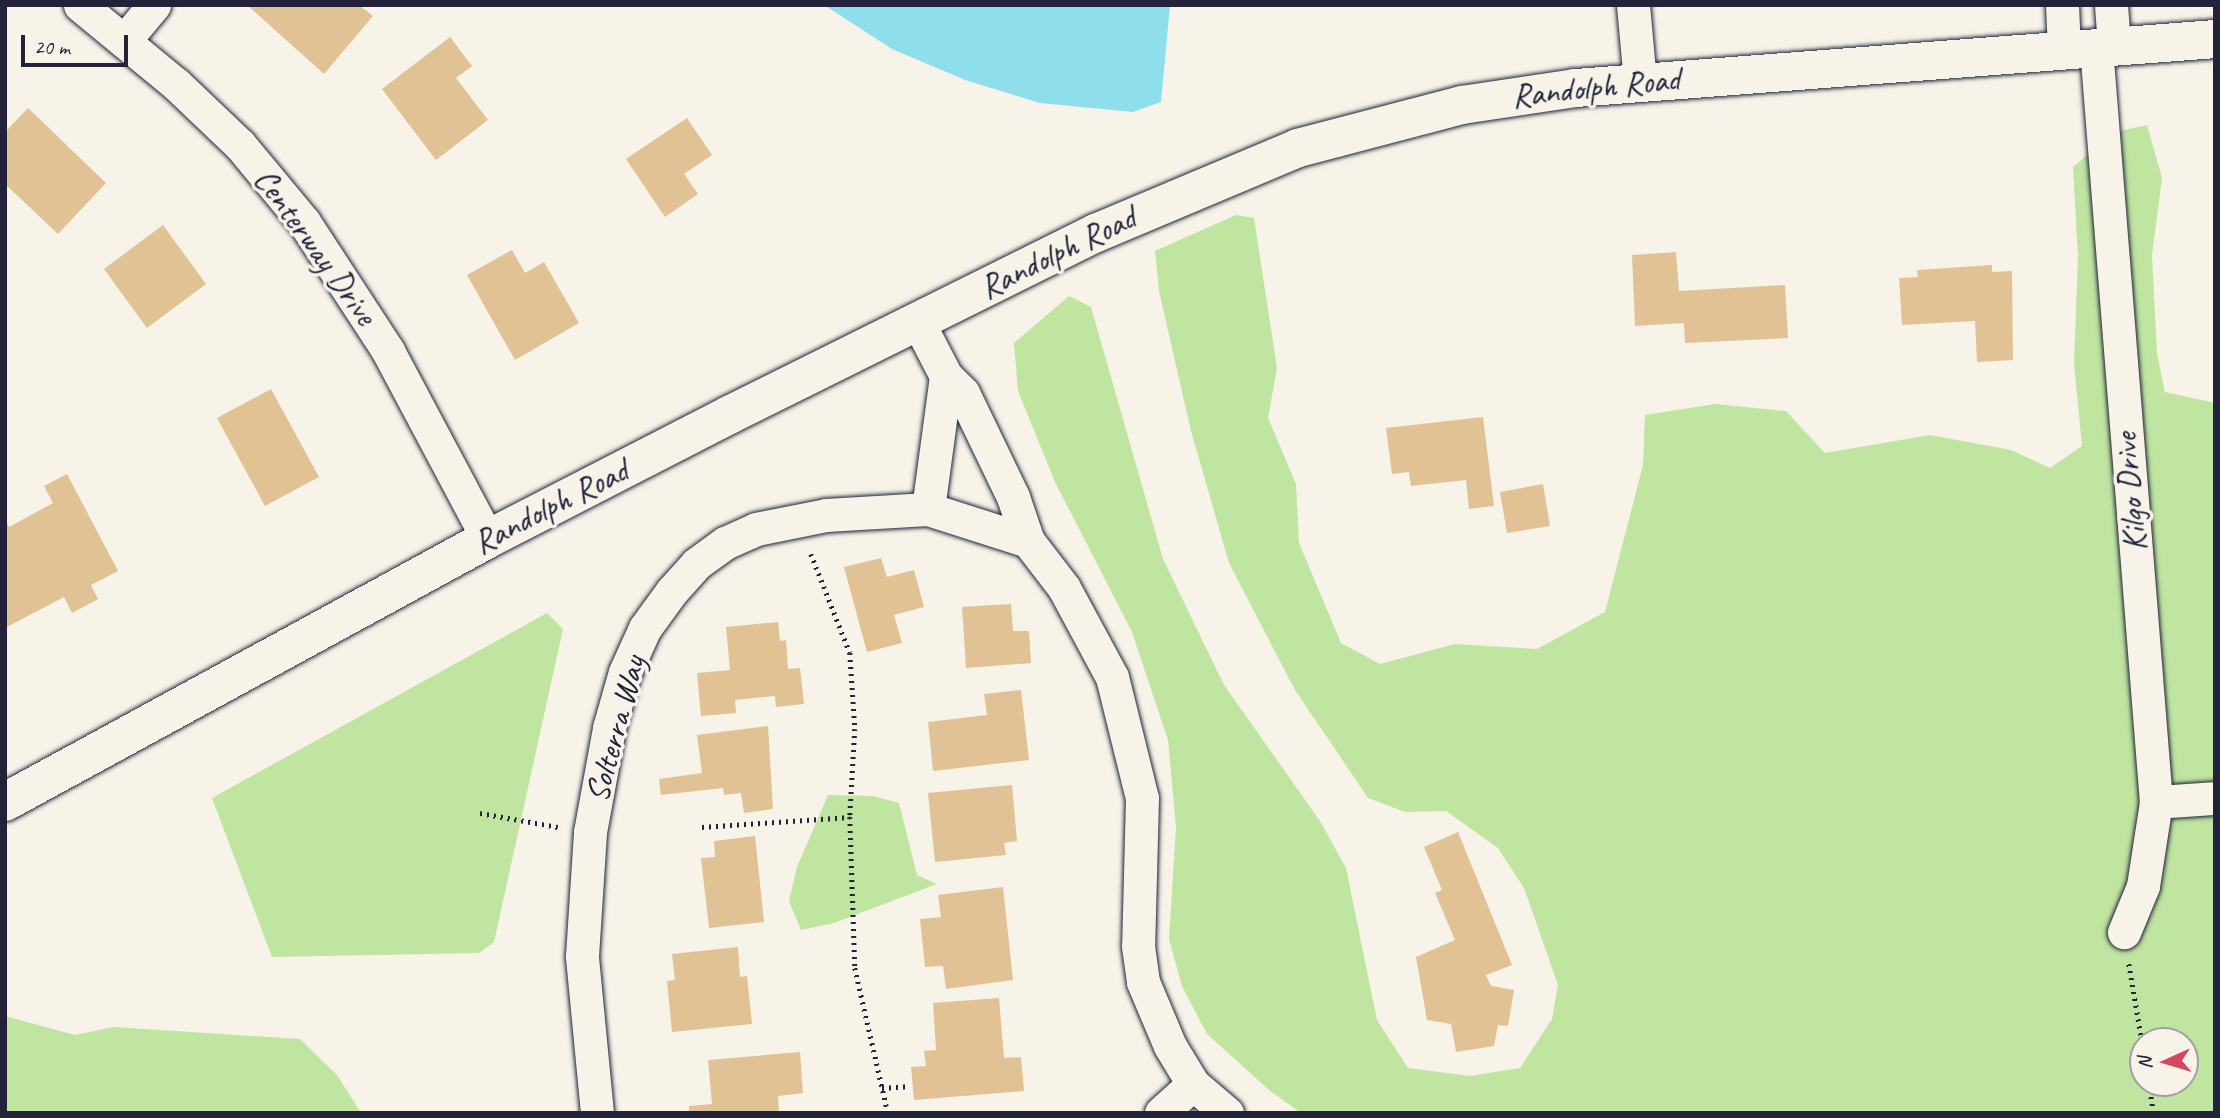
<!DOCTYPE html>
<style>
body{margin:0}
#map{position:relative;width:2220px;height:1118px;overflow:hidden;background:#f7f3e8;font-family:Caveat,sans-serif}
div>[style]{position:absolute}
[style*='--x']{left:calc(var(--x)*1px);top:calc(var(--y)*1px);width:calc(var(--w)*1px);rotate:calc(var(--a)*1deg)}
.green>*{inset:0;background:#bfe5a0}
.water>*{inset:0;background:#8fdeec}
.building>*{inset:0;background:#e0c294}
.path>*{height:4.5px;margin-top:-2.25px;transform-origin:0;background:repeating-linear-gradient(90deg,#22223b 0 2px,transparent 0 7px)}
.roads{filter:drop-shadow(0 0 2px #22223b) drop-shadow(0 0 2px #22223b)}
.minor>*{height:33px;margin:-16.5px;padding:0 16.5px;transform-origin:16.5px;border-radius:16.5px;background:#f7f3e8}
.tertiary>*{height:38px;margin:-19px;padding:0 19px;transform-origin:19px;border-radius:19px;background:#f7f3e8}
span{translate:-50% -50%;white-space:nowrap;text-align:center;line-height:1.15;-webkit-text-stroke:7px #f7f3e8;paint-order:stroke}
.street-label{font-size:33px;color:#22223b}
.frame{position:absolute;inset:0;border:7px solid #22223b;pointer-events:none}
.north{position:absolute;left:2129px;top:1027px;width:70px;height:70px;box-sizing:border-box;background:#f7f3e8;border:2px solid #a29fa3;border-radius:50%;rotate:266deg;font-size:19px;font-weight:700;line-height:28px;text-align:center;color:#22223b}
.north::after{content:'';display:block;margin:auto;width:24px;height:32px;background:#d1495b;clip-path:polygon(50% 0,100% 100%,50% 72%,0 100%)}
.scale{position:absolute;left:21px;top:35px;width:107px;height:32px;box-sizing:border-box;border:4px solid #22223b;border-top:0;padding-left:9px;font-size:21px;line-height:24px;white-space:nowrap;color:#22223b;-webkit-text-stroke:5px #f7f3e8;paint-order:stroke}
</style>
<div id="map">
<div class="green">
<i style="clip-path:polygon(evenodd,2147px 125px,2162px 178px,2152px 255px,2157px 354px,2165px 392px,2215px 403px,2215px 1113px,1301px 1113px,1269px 1090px,1207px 1034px,1182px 986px,1169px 939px,1176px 827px,1168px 740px,1132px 632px,1055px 482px,1018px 391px,1014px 343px,1069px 296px,1091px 307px,1163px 559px,1224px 685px,1320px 821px,1346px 868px,1377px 1020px,1408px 1068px,1470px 1076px,1520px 1068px,1552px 1019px,1558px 985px,1524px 888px,1498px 848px,1446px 811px,1405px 812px,1368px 798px,1295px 690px,1229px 563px,1191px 431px,1159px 291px,1155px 251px,1236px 215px,1254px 218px,1277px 368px,1268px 418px,1296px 484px,1299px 543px,1341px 643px,1380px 664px,1455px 644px,1537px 649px,1605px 612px,1643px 465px,1645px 415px,1715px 404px,1786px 411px,1825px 453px,1930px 435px,2011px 450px,2050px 468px,2082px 446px,2074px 364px,2078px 257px,2073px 167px,2115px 132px,2147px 125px,2143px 1041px,2185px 1041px,2185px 1083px,2143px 1083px,2143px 1041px)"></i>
<i style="clip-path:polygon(547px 613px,563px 629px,494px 942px,479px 953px,272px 957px,212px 798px)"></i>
<i style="clip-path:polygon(828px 795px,873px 796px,899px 803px,917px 875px,937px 884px,834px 923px,801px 930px,789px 901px,797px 867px)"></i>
<i style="clip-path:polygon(5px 1016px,75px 1035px,114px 1027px,300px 1039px,337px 1075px,361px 1113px,5px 1113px)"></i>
</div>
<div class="water">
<i style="clip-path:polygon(824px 5px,1170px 5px,1161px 102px,1133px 112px,1040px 103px,965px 80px,892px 49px)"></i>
</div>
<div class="building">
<i style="clip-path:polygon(247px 5px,359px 5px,373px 16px,324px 74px)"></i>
<i style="clip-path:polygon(450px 37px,472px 66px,456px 78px,488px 120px,436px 160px,382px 89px)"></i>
<i style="clip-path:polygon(28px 108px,106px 183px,58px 234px,5px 184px,5px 132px)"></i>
<i style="clip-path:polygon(687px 118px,712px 155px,684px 174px,698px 194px,665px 217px,626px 159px)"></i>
<i style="clip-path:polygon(163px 225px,206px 284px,147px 328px,104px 269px)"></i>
<i style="clip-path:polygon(512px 250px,525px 273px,544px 262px,579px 323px,515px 360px,467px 275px)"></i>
<i style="clip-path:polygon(1676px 252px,1679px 291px,1785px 285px,1788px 338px,1685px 343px,1684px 323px,1635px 326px,1632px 255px)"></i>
<i style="clip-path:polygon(1992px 265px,1992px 272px,2012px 271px,2013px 360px,1977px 362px,1975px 321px,1902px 325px,1899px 278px,1918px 277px,1917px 270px)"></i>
<i style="clip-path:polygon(271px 389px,319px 477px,265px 506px,217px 418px)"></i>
<i style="clip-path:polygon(1483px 417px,1494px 506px,1469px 509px,1466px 480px,1411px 486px,1409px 472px,1392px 474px,1386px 428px)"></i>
<i style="clip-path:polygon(67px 474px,118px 571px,91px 585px,98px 599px,72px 613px,64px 597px,5px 628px,5px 520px,9px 527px,53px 503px,44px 486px)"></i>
<i style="clip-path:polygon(1543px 484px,1550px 526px,1507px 533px,1500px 492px)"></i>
<i style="clip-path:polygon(881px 558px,887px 577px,914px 570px,924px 607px,894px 615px,902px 643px,867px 652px,844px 567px)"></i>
<i style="clip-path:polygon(1011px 604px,1013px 631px,1029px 631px,1031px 663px,966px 668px,962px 607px)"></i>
<i style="clip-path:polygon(778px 622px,780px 641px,786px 640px,788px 669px,800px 668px,804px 704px,776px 707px,775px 696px,735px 700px,736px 713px,701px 716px,697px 673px,730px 670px,726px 627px)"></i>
<i style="clip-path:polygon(1021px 690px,1029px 760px,933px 771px,928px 722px,987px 715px,984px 694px)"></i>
<i style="clip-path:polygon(768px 726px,773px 809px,744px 813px,741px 793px,724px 795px,723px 788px,661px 795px,659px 779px,702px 773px,697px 735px)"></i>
<i style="clip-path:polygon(1012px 785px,1017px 841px,1004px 843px,1006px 855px,935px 862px,928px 793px)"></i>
<i style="clip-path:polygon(1458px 832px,1512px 965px,1486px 975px,1491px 986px,1514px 990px,1508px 1026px,1498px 1025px,1494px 1046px,1456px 1052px,1451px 1024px,1427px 1020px,1416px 957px,1455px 940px,1435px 893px,1442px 890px,1424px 847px)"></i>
<i style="clip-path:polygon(755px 836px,764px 922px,709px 928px,701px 858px,715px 857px,714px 841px)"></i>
<i style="clip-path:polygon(1003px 887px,1013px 980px,946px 989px,943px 966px,925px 967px,920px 919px,941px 917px,938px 895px)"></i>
<i style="clip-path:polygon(738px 947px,740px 977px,747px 976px,752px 1024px,672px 1032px,667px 981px,675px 980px,672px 954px)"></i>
<i style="clip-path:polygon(999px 998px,1004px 1058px,1021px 1057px,1024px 1091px,914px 1100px,911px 1067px,926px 1066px,924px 1051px,936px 1050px,933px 1003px)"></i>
<i style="clip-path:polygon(800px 1052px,803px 1093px,778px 1096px,779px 1113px,689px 1113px,689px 1106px,712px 1104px,708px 1060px)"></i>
</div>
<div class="path">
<i style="--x:811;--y:554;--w:106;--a:68.5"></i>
<i style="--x:850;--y:653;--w:76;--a:86.2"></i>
<i style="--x:855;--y:729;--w:88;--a:93.3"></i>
<i style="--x:480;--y:813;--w:79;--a:10.2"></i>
<i style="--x:702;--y:827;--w:148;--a:-3.9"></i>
<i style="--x:850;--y:817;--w:151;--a:88.1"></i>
<i style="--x:855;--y:968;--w:149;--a:77.2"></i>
<i style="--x:2129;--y:964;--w:84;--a:80.4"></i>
<i style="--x:2149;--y:1083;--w:30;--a:81"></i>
<i style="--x:882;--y:1088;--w:26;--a:-4"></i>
</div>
<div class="roads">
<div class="minor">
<i style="--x:80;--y:5;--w:124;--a:39.5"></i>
<i style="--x:176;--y:84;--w:88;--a:43.6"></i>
<i style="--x:240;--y:145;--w:100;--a:50.3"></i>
<i style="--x:304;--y:222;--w:154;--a:56.9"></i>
<i style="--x:388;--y:351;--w:213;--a:62"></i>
<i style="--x:1633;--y:5;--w:77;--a:84.8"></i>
<i style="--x:2062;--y:5;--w:44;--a:87.4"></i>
<i style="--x:2111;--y:5;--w:41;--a:85.8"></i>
<i style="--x:124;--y:41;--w:47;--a:-50.2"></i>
<i style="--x:2096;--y:47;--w:757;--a:85.46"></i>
<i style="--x:2156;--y:802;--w:85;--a:98.8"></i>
<i style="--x:2143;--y:886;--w:50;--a:112.4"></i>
<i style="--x:918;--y:322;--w:61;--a:62.6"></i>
<i style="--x:946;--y:376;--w:24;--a:45"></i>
<i style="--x:963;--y:393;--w:115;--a:64.3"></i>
<i style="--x:1013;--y:497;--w:46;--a:71.2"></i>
<i style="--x:1028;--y:541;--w:59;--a:52.5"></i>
<i style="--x:1064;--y:588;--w:101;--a:61.7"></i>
<i style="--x:1112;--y:677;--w:125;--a:76.1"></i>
<i style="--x:1142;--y:798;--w:148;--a:91.5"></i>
<i style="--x:1138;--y:946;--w:36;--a:82"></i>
<i style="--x:1143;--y:982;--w:69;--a:67.1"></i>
<i style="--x:1170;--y:1046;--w:44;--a:58.8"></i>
<i style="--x:1193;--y:1084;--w:45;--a:40.5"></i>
<i style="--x:928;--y:509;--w:134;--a:-82.3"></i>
<i style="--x:2156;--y:802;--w:59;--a:-3.9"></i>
<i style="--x:597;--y:1113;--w:158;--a:-95.5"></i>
<i style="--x:582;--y:956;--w:124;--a:-86.3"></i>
<i style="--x:590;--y:832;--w:106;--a:-79.6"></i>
<i style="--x:609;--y:728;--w:58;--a:-74.1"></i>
<i style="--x:625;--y:672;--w:48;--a:-65.6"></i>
<i style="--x:645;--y:628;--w:46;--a:-53.9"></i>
<i style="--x:672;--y:591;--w:36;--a:-48"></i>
<i style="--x:696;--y:564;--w:36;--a:-36"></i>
<i style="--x:725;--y:543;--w:34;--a:-24"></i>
<i style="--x:756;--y:529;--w:71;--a:-11.3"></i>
<i style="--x:826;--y:515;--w:102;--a:-3.4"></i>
<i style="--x:928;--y:509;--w:105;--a:17.7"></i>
<i style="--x:1161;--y:1113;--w:43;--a:-42.2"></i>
</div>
<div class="tertiary">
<i style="--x:5;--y:802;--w:550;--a:-28.57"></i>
<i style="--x:488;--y:539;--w:271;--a:-27.2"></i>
<i style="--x:729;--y:415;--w:410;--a:-26.4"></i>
<i style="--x:1096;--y:233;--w:219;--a:-22.8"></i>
<i style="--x:1298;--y:148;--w:170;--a:-14.7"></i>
<i style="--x:1462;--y:105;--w:115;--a:-8.5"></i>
<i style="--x:1576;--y:88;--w:641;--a:-4.38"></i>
</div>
</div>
<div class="street-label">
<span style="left:1596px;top:88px;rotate:-6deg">Randolph Road</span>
<span style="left:315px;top:247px;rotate:54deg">Centerway Drive</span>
<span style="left:1058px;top:253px;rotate:-26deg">Randolph Road</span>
<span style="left:2131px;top:492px;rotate:-95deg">Kilgo Drive</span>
<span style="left:551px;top:507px;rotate:-27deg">Randolph Road</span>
<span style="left:616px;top:729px;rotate:-75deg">Solterra Way</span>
</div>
<div class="frame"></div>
<div class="north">N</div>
<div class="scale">20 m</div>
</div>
